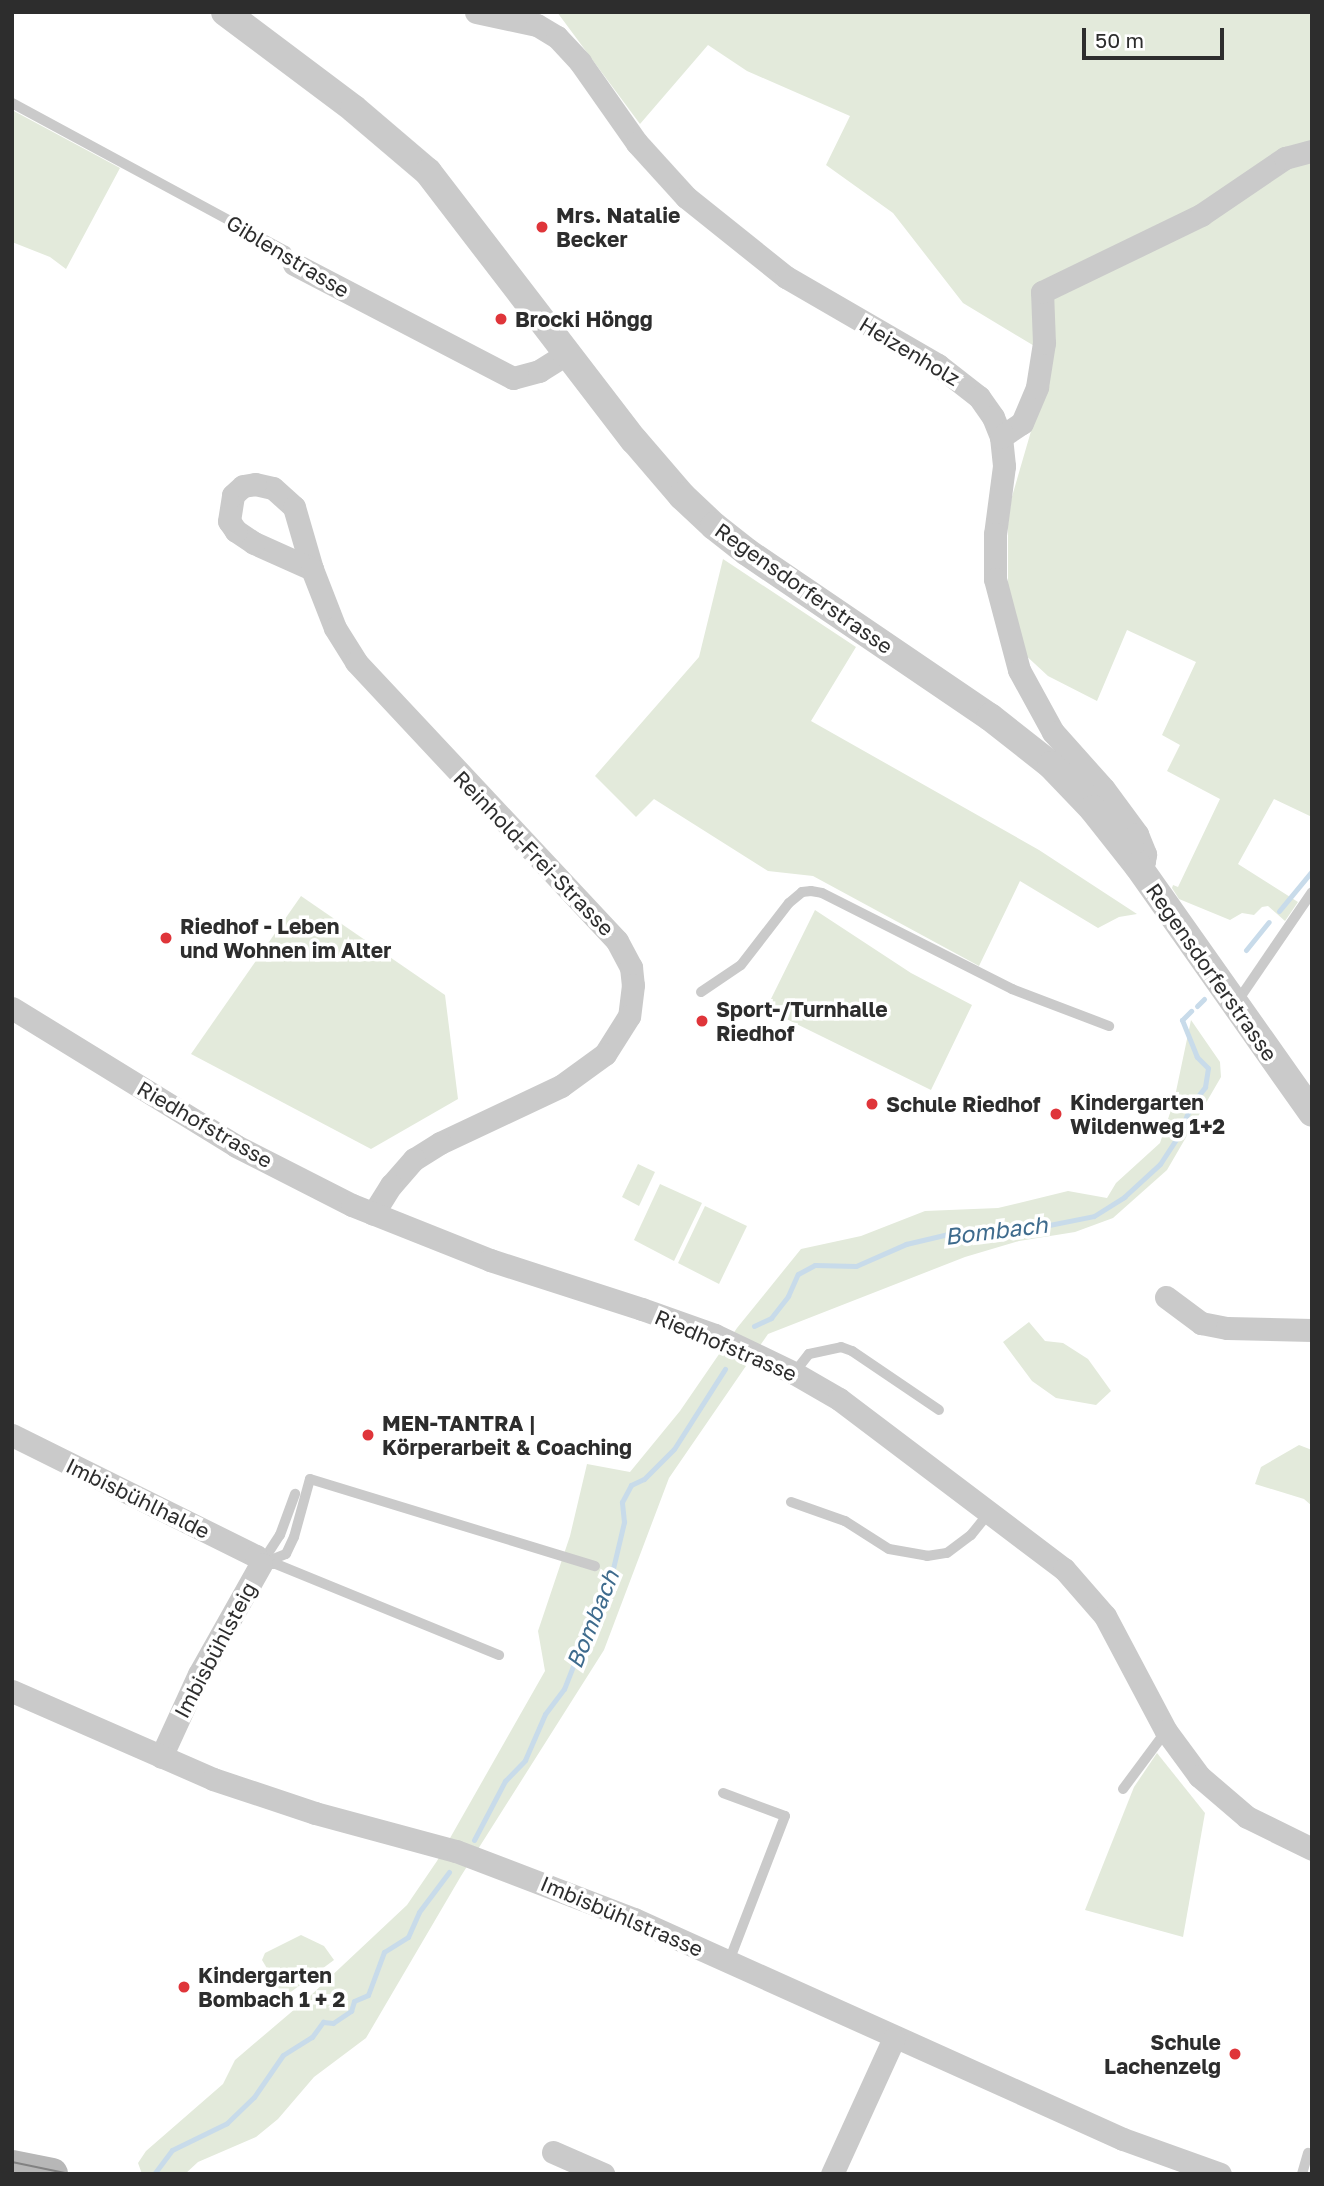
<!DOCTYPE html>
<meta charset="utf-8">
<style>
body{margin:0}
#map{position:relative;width:1324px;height:2186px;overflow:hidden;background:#fff;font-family:"Golos Text",sans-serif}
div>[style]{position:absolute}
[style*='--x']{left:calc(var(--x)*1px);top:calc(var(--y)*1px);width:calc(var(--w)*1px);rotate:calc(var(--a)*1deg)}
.green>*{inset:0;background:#e3eadb}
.stream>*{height:5px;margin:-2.5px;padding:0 2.5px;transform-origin:2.5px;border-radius:2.5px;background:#c8dbea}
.service>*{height:10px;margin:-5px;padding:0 5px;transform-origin:5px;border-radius:5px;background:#cacaca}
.minor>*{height:23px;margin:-11.5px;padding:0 11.5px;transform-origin:11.5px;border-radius:11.5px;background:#cacaca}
.tertiary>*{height:28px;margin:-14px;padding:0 14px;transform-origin:14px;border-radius:14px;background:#cacaca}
.secondary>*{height:32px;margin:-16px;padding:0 16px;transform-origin:16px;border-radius:16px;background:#b7b7b7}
.tram>*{height:2px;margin:-1px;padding:0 1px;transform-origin:1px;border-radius:1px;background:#828282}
.dots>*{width:19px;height:19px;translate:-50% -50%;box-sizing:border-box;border:4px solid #fff;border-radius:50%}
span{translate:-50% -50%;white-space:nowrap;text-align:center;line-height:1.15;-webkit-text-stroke:7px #fff;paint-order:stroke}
.poi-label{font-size:21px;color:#2d2d2d;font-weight:700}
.left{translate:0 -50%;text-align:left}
.right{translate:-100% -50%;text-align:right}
.street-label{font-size:21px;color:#2d2d2d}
.water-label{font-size:23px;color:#3e6b8d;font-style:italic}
.frame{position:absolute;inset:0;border:14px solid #2d2d2d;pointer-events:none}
.scale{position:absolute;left:1082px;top:28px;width:142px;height:32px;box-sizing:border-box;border:4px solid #2d2d2d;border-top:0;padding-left:9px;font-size:21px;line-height:24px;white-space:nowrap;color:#2d2d2d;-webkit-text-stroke:5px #fff;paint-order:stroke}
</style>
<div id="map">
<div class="green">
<i style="clip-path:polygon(557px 12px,1312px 12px,1312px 817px,1274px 799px,1238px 864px,1298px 902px,1285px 921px,1268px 906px,1262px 907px,1254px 915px,1242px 913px,1230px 920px,1179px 899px,1172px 888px,1173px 885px,1178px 887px,1220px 799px,1167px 771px,1180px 745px,1162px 735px,1196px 662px,1127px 630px,1097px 701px,1048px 676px,1021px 651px,1008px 598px,1008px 525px,1011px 500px,1045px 383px,1036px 347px,963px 303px,893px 213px,826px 165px,850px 116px,747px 71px,708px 45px,640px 124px)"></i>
<i style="clip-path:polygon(12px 110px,120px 168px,66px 269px,50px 257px,12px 242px)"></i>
<i style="clip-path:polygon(723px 559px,856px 647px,811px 721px,1039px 850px,1137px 914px,1119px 917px,1098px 928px,1020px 881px,979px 966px,813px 876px,768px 871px,654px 799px,636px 817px,595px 776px,699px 657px)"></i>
<i style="clip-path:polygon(301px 896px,445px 995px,458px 1099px,371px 1149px,191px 1054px)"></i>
<i style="clip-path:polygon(815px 910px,911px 973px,972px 1005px,931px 1090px,766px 1009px)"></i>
<i style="clip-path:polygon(1191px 1020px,1220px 1062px,1221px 1077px,1167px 1170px,1113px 1218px,1075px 1232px,1019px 1241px,965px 1257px,768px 1334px,669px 1478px,604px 1650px,461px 1876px,366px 2038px,314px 2077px,278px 2119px,256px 2137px,198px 2162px,185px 2174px,142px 2174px,138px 2163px,146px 2151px,223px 2084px,235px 2060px,309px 1997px,407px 1905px,437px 1861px,545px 1671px,538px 1631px,570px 1536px,587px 1464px,630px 1472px,680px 1411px,737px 1328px,801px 1249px,861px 1236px,925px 1211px,998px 1208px,1068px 1191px,1107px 1198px,1116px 1183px,1160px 1143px,1174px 1101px)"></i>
<i style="clip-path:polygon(638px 1164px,655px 1172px,639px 1206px,622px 1197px)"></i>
<i style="clip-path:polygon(660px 1184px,702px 1203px,674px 1261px,634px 1240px)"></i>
<i style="clip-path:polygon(705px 1206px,747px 1226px,719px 1284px,678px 1263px)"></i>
<i style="clip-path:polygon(1029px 1322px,1045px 1341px,1063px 1343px,1088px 1359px,1111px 1391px,1096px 1405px,1056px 1398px,1032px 1381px,1003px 1342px)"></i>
<i style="clip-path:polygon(1299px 1445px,1312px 1450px,1312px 1506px,1304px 1499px,1255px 1484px,1261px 1467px)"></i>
<i style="clip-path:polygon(1157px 1753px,1205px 1813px,1183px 1937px,1085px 1910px,1134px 1787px)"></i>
<i style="clip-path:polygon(301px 1935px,324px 1946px,334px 1960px,284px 1997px,262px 1960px,265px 1953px)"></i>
</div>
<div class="stream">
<i style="--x:1279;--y:911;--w:52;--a:-50.5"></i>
<i style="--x:1246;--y:950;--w:36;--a:-51"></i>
<i style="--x:1197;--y:1006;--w:10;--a:-45"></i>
<i style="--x:754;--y:1326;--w:19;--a:-25"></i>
<i style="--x:771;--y:1318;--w:28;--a:-52"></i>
<i style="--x:788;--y:1296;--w:24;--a:-66"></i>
<i style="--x:798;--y:1274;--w:19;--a:-28"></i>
<i style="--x:815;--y:1265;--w:41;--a:1.4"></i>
<i style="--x:856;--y:1266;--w:55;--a:-23.7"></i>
<i style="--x:906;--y:1244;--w:61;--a:-13.3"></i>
<i style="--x:965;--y:1230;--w:34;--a:5"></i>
<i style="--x:999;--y:1233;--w:25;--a:-7"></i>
<i style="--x:1024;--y:1230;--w:71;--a:-11.3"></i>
<i style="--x:1094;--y:1216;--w:36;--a:-32"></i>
<i style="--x:1124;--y:1197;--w:49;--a:-42.5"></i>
<i style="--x:1160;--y:1164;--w:33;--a:-57"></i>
<i style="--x:1178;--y:1136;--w:34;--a:-67"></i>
<i style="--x:1191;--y:1105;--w:23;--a:-52"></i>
<i style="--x:1205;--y:1087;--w:19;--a:-81"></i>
<i style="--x:1208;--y:1068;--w:16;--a:-135"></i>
<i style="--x:1197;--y:1057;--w:40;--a:-112"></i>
<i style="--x:1182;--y:1020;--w:13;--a:-45"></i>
<i style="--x:474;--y:1840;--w:67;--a:-62.3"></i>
<i style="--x:505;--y:1781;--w:29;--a:-46"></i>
<i style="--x:525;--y:1760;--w:50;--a:-66.5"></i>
<i style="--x:545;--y:1714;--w:31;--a:-53"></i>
<i style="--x:564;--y:1689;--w:110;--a:-68.6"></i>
<i style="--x:604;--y:1587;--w:12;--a:-55"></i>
<i style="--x:611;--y:1577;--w:57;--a:-76.7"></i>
<i style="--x:624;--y:1522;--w:20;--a:-96"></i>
<i style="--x:622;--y:1502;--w:19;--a:-62"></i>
<i style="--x:631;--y:1485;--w:14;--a:-25"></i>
<i style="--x:644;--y:1479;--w:42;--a:-45"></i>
<i style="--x:674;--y:1449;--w:95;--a:-57.5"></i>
<i style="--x:154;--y:2174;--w:30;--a:-53"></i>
<i style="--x:172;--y:2150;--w:61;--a:-26.1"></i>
<i style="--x:227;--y:2123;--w:37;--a:-44"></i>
<i style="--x:254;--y:2097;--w:51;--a:-55.4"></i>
<i style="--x:283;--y:2055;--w:34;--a:-32"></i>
<i style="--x:312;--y:2037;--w:19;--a:-54"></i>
<i style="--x:323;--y:2022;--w:10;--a:6"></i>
<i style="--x:333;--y:2023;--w:22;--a:-34"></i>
<i style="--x:351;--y:2011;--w:10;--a:-73"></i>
<i style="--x:354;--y:2001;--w:15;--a:-23"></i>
<i style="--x:368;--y:1995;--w:46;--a:-69.6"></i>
<i style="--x:384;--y:1952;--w:28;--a:-32"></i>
<i style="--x:408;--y:1937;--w:27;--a:-66"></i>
<i style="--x:419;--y:1912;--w:50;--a:-53.1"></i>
</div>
<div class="service">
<i style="--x:12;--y:103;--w:311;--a:28.4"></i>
<i style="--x:286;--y:251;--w:15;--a:58"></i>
<i style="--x:701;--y:992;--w:48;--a:-34"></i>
<i style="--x:741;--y:965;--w:78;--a:-52.3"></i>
<i style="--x:789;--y:903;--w:17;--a:-40"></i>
<i style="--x:802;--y:892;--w:9;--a:-6"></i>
<i style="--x:811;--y:891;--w:11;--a:10"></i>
<i style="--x:822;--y:893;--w:213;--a:26.8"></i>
<i style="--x:1012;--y:989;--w:104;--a:20.9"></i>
<i style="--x:1237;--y:1002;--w:133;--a:-55.7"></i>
<i style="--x:794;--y:1373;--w:24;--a:-52"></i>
<i style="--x:809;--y:1354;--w:33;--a:-12"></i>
<i style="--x:841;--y:1347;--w:12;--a:20"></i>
<i style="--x:852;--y:1351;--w:105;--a:34.1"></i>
<i style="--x:791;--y:1502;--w:57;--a:19.4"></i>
<i style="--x:845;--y:1521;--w:52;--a:32.5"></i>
<i style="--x:889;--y:1549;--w:39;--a:10"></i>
<i style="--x:927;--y:1556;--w:20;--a:-9"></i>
<i style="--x:947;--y:1553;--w:30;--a:-37"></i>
<i style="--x:971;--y:1535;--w:28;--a:-51"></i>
<i style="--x:261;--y:1564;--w:27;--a:-22"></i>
<i style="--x:286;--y:1554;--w:19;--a:-65"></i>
<i style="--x:294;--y:1537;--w:60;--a:-74.6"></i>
<i style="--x:310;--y:1479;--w:298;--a:17"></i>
<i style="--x:261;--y:1564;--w:35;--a:-57"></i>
<i style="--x:280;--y:1535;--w:44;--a:-69.9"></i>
<i style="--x:264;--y:1564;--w:12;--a:0"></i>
<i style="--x:276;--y:1564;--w:241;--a:22.2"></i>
<i style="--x:1123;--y:1789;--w:72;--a:-53.4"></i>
<i style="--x:723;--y:1793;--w:66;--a:20.4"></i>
<i style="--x:785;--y:1816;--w:155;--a:111.1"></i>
<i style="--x:1302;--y:2174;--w:22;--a:-74"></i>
</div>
<div class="minor">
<i style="--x:476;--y:12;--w:62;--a:12"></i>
<i style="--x:537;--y:25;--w:23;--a:31"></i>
<i style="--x:557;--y:37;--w:34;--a:47"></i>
<i style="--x:580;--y:62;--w:99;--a:54.9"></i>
<i style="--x:637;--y:143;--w:73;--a:47.8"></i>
<i style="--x:686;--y:197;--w:128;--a:38.7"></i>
<i style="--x:786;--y:277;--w:176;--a:30.1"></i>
<i style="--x:938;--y:365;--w:52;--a:38"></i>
<i style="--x:979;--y:397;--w:24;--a:55"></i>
<i style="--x:993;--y:417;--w:22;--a:68"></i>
<i style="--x:1001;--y:437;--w:29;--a:84"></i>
<i style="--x:1004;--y:466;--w:69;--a:97.5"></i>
<i style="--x:995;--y:534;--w:45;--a:90"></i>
<i style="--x:995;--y:579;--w:94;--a:75.2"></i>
<i style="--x:1019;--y:670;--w:71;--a:61.3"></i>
<i style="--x:1053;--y:732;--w:76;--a:48.2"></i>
<i style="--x:1104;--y:789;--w:56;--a:53.7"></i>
<i style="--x:1137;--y:834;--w:22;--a:68"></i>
<i style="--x:1145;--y:854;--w:7;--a:98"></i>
<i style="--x:1144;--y:861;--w:8;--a:140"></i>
<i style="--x:294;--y:264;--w:247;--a:27.5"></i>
<i style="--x:513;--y:378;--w:27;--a:-15"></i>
<i style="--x:539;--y:371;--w:32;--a:-32"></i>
<i style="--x:1001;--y:437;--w:25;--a:-34"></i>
<i style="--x:1022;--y:423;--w:39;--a:-67"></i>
<i style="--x:1037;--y:387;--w:45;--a:-81"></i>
<i style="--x:1044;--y:343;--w:51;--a:-92.2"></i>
<i style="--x:1042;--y:292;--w:177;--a:-25.8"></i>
<i style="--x:1201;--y:215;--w:102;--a:-34.2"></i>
<i style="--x:1285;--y:158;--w:28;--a:-15"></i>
<i style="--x:255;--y:484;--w:18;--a:13"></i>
<i style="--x:273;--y:488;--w:28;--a:42"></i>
<i style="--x:294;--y:507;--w:65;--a:73.8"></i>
<i style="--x:312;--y:569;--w:64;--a:-155.9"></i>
<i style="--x:254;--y:543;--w:22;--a:-146"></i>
<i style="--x:236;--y:531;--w:12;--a:-125"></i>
<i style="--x:229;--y:521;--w:26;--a:-81"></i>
<i style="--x:233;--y:495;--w:13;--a:-42"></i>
<i style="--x:243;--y:486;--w:12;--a:-9"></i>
<i style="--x:312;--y:569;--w:63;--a:68.7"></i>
<i style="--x:335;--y:628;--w:40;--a:58"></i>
<i style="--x:356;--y:662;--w:382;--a:46.9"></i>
<i style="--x:617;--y:941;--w:30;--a:62"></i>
<i style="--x:631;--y:967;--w:18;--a:84"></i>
<i style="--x:633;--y:985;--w:31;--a:97"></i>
<i style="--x:629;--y:1016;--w:45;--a:122.3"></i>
<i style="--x:605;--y:1054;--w:54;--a:144"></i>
<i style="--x:561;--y:1086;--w:134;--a:154.8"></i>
<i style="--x:440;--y:1143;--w:31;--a:148"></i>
<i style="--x:414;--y:1159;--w:35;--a:131"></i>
<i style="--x:391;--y:1185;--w:34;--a:122"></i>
<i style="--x:12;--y:1008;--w:263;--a:31.6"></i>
<i style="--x:236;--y:1146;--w:130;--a:27"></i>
<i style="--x:352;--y:1205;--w:149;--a:21.7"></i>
<i style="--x:490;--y:1260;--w:160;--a:17.9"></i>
<i style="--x:642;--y:1309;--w:77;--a:19.6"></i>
<i style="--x:715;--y:1335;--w:88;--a:25.7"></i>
<i style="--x:794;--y:1373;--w:52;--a:30"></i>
<i style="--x:839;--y:1399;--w:282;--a:37.1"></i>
<i style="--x:1064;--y:1569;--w:62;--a:48.9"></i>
<i style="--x:1105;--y:1616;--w:130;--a:62.1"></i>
<i style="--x:1166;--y:1731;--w:56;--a:53.7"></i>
<i style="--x:1199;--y:1776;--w:63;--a:40.5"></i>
<i style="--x:1247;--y:1817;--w:72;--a:26.2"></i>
<i style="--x:1166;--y:1297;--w:44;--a:36.6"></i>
<i style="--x:1201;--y:1323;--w:26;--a:11"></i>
<i style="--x:1227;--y:1328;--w:85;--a:1.3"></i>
<i style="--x:12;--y:1435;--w:272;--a:26.4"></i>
<i style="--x:256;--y:1556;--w:9;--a:58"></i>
<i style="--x:261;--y:1564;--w:126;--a:119.4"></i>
<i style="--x:199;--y:1674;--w:91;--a:114.6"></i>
<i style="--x:12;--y:1691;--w:219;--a:23.6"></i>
<i style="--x:213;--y:1779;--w:108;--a:18.4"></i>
<i style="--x:315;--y:1813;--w:146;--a:15.1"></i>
<i style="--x:456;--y:1851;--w:191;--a:20.9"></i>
<i style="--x:634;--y:1919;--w:536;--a:24.22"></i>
<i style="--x:1123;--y:2139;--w:103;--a:19.8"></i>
<i style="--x:553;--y:2152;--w:55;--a:23.7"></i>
<i style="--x:832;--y:2174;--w:149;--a:-65.5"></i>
</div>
<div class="tertiary">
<i style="--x:225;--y:12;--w:161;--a:36.9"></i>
<i style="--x:354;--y:109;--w:97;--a:40.4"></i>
<i style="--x:428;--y:172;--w:338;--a:52.5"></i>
<i style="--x:634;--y:440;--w:74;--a:49.4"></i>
<i style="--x:682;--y:496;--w:44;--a:43.2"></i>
<i style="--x:714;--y:526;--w:42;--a:38.2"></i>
<i style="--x:747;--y:552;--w:294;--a:34.2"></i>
<i style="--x:990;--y:717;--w:78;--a:38.2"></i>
<i style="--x:1051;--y:765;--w:61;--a:46.3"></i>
<i style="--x:1093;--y:809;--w:73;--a:51.7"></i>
<i style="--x:1138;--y:866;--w:302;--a:54.8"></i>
</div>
<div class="secondary">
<i style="--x:12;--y:2166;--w:41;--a:11.3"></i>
</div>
<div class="tram">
<i style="--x:12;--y:2162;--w:59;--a:11.7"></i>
</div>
<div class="dots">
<i style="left:542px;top:227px;background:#df353a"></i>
<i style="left:501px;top:319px;background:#df353a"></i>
<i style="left:166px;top:938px;background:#df353a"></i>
<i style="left:702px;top:1021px;background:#df353a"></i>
<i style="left:872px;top:1104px;background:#df353a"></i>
<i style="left:1056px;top:1114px;background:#df353a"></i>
<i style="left:368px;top:1435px;background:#df353a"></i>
<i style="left:184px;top:1987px;background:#df353a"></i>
<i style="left:1235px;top:2054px;background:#df353a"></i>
</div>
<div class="poi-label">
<span class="left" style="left:556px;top:227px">Mrs. Natalie<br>Becker</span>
<span class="left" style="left:515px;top:319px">Brocki Höngg</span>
<span class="left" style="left:180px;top:938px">Riedhof - Leben<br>und Wohnen im Alter</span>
<span class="left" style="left:716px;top:1021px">Sport-/Turnhalle<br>Riedhof</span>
<span class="left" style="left:1070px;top:1114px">Kindergarten<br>Wildenweg 1+2</span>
<span class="left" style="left:886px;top:1104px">Schule Riedhof</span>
<span class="left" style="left:382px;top:1435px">MEN-TANTRA |<br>Körperarbeit &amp; Coaching</span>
<span class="left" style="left:198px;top:1987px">Kindergarten<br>Bombach 1 + 2</span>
<span class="right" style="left:1221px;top:2054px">Schule<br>Lachenzelg</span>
</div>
<div class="street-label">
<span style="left:288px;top:256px;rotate:31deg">Giblenstrasse</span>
<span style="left:910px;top:351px;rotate:31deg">Heizenholz</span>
<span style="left:804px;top:588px;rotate:35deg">Regensdorferstrasse</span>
<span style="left:534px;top:853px;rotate:46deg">Reinhold-Frei-Strasse</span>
<span style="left:1212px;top:972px;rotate:55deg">Regensdorferstrasse</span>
<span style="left:205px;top:1124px;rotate:30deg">Riedhofstrasse</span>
<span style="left:726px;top:1345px;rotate:23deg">Riedhofstrasse</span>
<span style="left:138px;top:1498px;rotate:26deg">Imbisbühlhalde</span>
<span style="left:215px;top:1650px;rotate:-62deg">Imbisbühlsteig</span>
<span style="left:622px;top:1916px;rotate:23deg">Imbisbühlstrasse</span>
</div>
<div class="water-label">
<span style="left:996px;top:1230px;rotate:-7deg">Bombach</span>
<span style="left:592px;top:1619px;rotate:-68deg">Bombach</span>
</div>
<div class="frame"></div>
<div class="scale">50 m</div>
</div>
